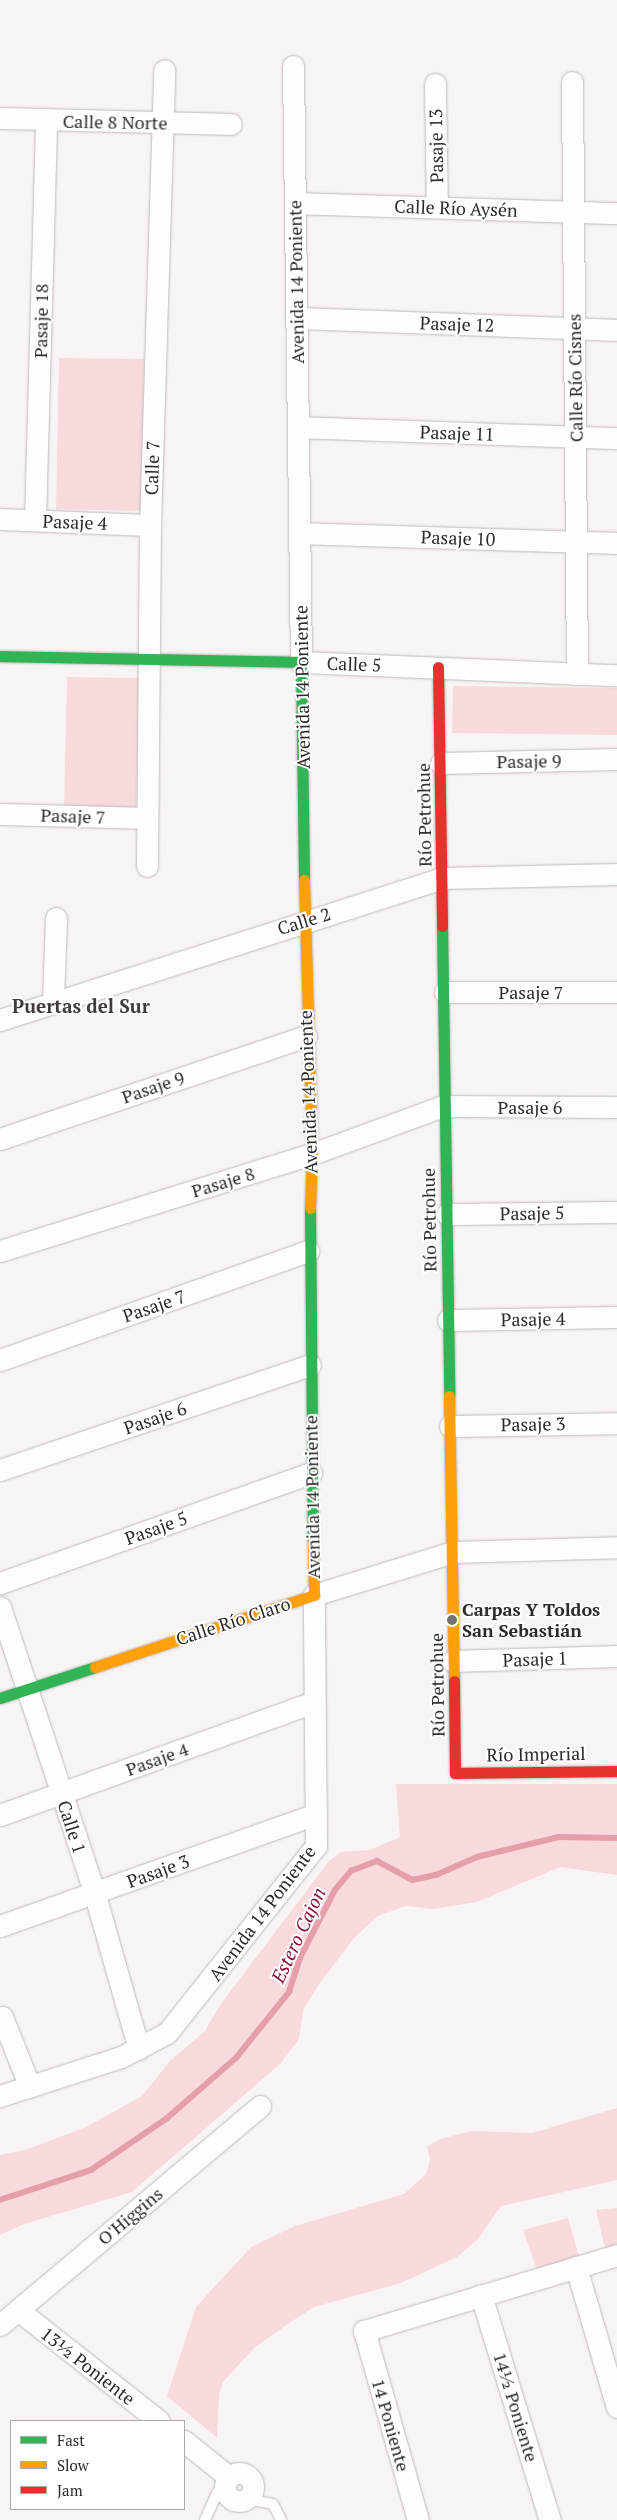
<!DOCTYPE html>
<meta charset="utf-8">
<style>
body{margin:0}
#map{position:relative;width:617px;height:2520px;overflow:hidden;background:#f9f4f4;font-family:"PT Serif",serif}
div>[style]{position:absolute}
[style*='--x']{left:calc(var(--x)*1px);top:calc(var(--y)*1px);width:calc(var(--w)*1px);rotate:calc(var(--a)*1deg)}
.green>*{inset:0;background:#f8d9dc}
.stream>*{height:5.5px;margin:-2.75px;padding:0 2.75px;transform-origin:2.75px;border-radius:2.75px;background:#e49fa9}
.roads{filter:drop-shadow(0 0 1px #bdbaba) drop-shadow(0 0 1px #bdbaba)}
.lane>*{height:10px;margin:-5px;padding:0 5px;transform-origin:5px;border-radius:5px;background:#fefdfd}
.street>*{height:21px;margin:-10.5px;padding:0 10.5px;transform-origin:10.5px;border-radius:10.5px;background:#fefdfd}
.street>.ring{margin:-10.5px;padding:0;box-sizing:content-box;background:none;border:21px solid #fefdfd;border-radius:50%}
.fast>*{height:11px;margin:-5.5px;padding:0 5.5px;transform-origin:5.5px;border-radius:5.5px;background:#30b455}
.slow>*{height:11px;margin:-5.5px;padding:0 5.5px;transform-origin:5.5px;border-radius:5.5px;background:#ff9f0a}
.jam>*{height:11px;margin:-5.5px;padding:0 5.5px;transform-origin:5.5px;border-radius:5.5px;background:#e5322d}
.dots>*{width:14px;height:14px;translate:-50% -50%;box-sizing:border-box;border:2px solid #fff;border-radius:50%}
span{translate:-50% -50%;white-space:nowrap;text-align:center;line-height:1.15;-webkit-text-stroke:4px #fff;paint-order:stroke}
.street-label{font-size:18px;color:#2d2a2a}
.poi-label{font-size:18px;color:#2d2a2a;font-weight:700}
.left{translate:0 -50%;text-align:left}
.neighbourhood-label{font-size:19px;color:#423b3c;font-weight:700}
.water-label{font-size:19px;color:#881336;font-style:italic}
.legend{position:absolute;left:10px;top:2420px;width:175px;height:90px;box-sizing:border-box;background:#fff;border:1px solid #abaaaa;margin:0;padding:6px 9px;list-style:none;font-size:15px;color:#2d2a2a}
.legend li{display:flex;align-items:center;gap:10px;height:25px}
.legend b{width:25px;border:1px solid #abaaaa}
</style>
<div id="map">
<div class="green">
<i style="clip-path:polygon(59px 358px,144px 359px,141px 511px,56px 509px)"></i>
<i style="clip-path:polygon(67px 677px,140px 678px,136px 809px,64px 808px)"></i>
<i style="clip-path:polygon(453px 686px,617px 688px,617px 735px,452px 733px)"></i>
<i style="clip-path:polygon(396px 1784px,617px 1784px,617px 1875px,560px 1867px,477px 1902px,433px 1909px,406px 1906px,378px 1916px,355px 1937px,319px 1984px,303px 2010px,299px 2039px,281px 2063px,132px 2192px,24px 2224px,0 2235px,0 2155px,25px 2150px,86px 2127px,142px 2096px,170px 2061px,205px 2031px,220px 2005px,329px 1861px,341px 1852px,370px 1850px,400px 1837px)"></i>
<i style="clip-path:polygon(617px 2108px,617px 2180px,501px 2206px,478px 2239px,457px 2257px,401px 2283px,314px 2307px,288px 2324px,254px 2348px,223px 2382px,219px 2394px,217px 2438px,167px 2396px,196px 2307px,251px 2247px,295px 2226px,404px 2194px,426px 2174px,430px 2160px,427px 2146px,441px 2139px,471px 2131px,532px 2133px)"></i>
<i style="clip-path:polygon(617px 2208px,617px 2244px,605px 2248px,596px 2210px)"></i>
<i style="clip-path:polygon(568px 2218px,579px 2256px,537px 2270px,523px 2230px)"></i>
</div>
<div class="stream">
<i style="--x:0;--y:2200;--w:96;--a:-18.2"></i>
<i style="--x:91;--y:2170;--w:91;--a:-34.2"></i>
<i style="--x:166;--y:2119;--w:93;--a:-41.1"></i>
<i style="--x:236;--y:2058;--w:85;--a:-51.2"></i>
<i style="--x:289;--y:1992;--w:38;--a:-72"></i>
<i style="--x:301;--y:1956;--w:74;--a:-62.7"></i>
<i style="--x:335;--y:1890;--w:25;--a:-50"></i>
<i style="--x:351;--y:1871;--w:28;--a:-21"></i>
<i style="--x:377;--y:1861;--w:40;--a:28"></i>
<i style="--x:412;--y:1880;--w:25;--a:-12"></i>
<i style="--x:436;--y:1875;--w:45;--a:-23.7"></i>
<i style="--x:477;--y:1857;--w:84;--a:-13.7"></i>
<i style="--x:559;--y:1837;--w:58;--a:1"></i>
</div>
<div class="roads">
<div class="lane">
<i style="--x:247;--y:2499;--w:26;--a:11"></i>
<i style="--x:273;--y:2504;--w:18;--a:63"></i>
<i style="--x:205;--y:2520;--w:30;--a:-66"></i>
<i style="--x:217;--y:2493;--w:10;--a:-24"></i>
</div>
<div class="street">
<i style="--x:293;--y:66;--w:596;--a:89.23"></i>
<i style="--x:301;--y:662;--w:316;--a:2.4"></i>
<i style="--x:572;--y:82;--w:592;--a:89.52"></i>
<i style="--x:435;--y:84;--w:123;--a:89.1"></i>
<i style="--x:0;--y:118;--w:231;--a:1.5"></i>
<i style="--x:295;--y:203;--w:322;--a:1.8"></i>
<i style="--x:296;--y:318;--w:321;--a:2.1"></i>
<i style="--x:298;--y:427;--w:319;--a:2"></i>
<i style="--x:0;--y:519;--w:150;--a:2.3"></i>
<i style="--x:35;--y:520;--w:399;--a:-88.4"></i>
<i style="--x:299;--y:533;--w:318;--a:1.8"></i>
<i style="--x:441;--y:763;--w:176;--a:-1.3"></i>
<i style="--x:0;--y:814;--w:146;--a:1.6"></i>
<i style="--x:147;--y:866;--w:341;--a:-89.5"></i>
<i style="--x:150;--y:525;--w:455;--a:-88.2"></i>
<i style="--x:445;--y:992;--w:172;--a:0"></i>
<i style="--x:53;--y:1000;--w:82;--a:-87.9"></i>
<i style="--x:0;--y:1020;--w:464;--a:-17.8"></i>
<i style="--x:442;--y:878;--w:175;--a:-1.3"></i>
<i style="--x:0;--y:1139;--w:323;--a:-18.6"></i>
<i style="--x:447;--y:1214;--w:170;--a:-0.7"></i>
<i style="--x:0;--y:1251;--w:327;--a:-17.3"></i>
<i style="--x:312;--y:1154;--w:140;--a:-20.1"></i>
<i style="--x:443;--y:1106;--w:174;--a:0.3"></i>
<i style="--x:448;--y:1320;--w:169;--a:-1"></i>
<i style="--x:0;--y:1360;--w:327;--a:-19.5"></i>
<i style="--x:450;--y:1426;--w:167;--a:-1"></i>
<i style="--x:0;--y:1470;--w:327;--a:-18.7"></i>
<i style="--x:0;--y:1583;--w:330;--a:-19.5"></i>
<i style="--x:0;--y:1607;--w:303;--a:71.7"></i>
<i style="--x:95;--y:1895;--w:160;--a:74.1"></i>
<i style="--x:453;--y:1661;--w:164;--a:-1.7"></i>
<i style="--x:0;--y:1815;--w:334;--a:-19.8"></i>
<i style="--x:0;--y:1926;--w:335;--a:-19.5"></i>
<i style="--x:2;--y:2017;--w:75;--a:68.2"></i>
<i style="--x:0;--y:2096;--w:127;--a:-17.9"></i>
<i style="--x:121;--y:2057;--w:52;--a:-27.6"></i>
<i style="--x:167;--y:2033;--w:239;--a:-51.5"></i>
<i style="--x:316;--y:1846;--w:251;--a:-90.5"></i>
<i style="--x:314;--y:1595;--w:145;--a:-17.2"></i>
<i style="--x:453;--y:1552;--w:164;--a:-1.7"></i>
<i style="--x:576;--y:2267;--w:146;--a:73.7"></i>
<i style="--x:481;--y:2295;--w:235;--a:73"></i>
<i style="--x:18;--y:2310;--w:179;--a:38.2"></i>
<i style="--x:0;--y:2325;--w:340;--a:-40.1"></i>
<i style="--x:184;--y:2441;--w:58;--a:38.7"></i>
<i class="ring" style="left:225px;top:2473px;width:7px;height:7px"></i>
<i style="--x:418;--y:2520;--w:197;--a:-105.9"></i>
<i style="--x:364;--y:2331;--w:264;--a:-16.7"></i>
</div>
<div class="fast">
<i style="--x:0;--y:656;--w:301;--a:1.1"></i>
<i style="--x:301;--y:662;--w:218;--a:89.2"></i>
<i style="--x:442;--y:926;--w:470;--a:89.1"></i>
<i style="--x:310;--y:1208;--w:335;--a:89.5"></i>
<i style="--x:0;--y:1698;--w:100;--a:-18.1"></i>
</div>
<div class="slow">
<i style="--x:304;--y:880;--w:274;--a:88.3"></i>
<i style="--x:312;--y:1154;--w:54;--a:92.1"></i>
<i style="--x:449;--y:1396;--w:285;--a:89"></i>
<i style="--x:95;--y:1667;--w:231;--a:-18.2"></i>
<i style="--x:314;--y:1595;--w:52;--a:-91.1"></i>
</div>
<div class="jam">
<i style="--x:438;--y:667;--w:259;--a:89.1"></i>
<i style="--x:454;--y:1681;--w:92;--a:89.4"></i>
<i style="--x:455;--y:1773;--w:162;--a:-0.7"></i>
</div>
</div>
<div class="dots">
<i style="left:452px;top:1620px;background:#747171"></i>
</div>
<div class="street-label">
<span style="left:115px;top:122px;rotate:1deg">Calle 8 Norte</span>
<span style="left:436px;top:146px;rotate:-91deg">Pasaje 13</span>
<span style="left:456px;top:208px;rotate:2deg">Calle Río Aysén</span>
<span style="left:296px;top:282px;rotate:-91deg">Avenida 14 Poniente</span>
<span style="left:41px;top:321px;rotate:-89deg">Pasaje 18</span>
<span style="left:457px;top:324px;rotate:2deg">Pasaje 12</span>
<span style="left:575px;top:378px;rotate:-91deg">Calle Río Cisnes</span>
<span style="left:457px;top:433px;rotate:2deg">Pasaje 11</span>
<span style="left:152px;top:468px;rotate:-88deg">Calle 7</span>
<span style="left:75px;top:522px;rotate:2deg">Pasaje 4</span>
<span style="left:458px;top:538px;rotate:2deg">Pasaje 10</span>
<span style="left:354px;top:664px;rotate:2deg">Calle 5</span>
<span style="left:302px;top:687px;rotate:-91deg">Avenida 14 Poniente</span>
<span style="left:529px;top:761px;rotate:-1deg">Pasaje 9</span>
<span style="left:424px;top:815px;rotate:-91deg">Río Petrohue</span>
<span style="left:73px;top:816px;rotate:2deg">Pasaje 7</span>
<span style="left:304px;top:921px;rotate:-17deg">Calle 2</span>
<span style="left:531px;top:992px">Pasaje 7</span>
<span style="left:153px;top:1087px;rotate:-19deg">Pasaje 9</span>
<span style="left:308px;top:1092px;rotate:-92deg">Avenida 14 Poniente</span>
<span style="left:530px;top:1107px">Pasaje 6</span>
<span style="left:223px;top:1182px;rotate:-17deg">Pasaje 8</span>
<span style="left:532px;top:1213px;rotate:-1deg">Pasaje 5</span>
<span style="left:429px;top:1220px;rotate:-91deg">Río Petrohue</span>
<span style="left:154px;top:1306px;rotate:-19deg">Pasaje 7</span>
<span style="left:533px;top:1319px;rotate:-1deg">Pasaje 4</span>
<span style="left:155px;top:1418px;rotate:-19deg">Pasaje 6</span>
<span style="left:533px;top:1424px;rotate:-1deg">Pasaje 3</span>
<span style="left:312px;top:1497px;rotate:-91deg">Avenida 14 Poniente</span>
<span style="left:156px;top:1528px;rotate:-20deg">Pasaje 5</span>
<span style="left:233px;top:1621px;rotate:-18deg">Calle Río Claro</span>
<span style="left:535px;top:1659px;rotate:-2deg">Pasaje 1</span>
<span style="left:437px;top:1685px;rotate:-91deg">Río Petrohue</span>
<span style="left:536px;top:1754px;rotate:-1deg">Río Imperial</span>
<span style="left:157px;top:1759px;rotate:-20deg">Pasaje 4</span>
<span style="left:72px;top:1827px;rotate:72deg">Calle 1</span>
<span style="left:158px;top:1871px;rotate:-20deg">Pasaje 3</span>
<span style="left:262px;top:1913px;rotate:-53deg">Avenida 14 Poniente</span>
<span style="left:130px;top:2216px;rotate:-40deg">O'Higgins</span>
<span style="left:88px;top:2366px;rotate:38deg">13½ Poniente</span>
<span style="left:516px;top:2407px;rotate:73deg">14½ Poniente</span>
<span style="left:391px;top:2425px;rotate:74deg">14 Poniente</span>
</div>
<div class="poi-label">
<span class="left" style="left:462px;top:1620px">Carpas Y Toldos<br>San Sebastián</span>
</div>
<div class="neighbourhood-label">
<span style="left:81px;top:1006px">Puertas del Sur</span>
</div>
<div class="water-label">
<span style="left:298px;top:1935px;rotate:-65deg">Estero Cajon</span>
</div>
<ul class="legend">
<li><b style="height:6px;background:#30b455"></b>Fast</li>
<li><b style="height:6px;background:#ff9f0a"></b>Slow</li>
<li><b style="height:6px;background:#e5322d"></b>Jam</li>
</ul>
</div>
